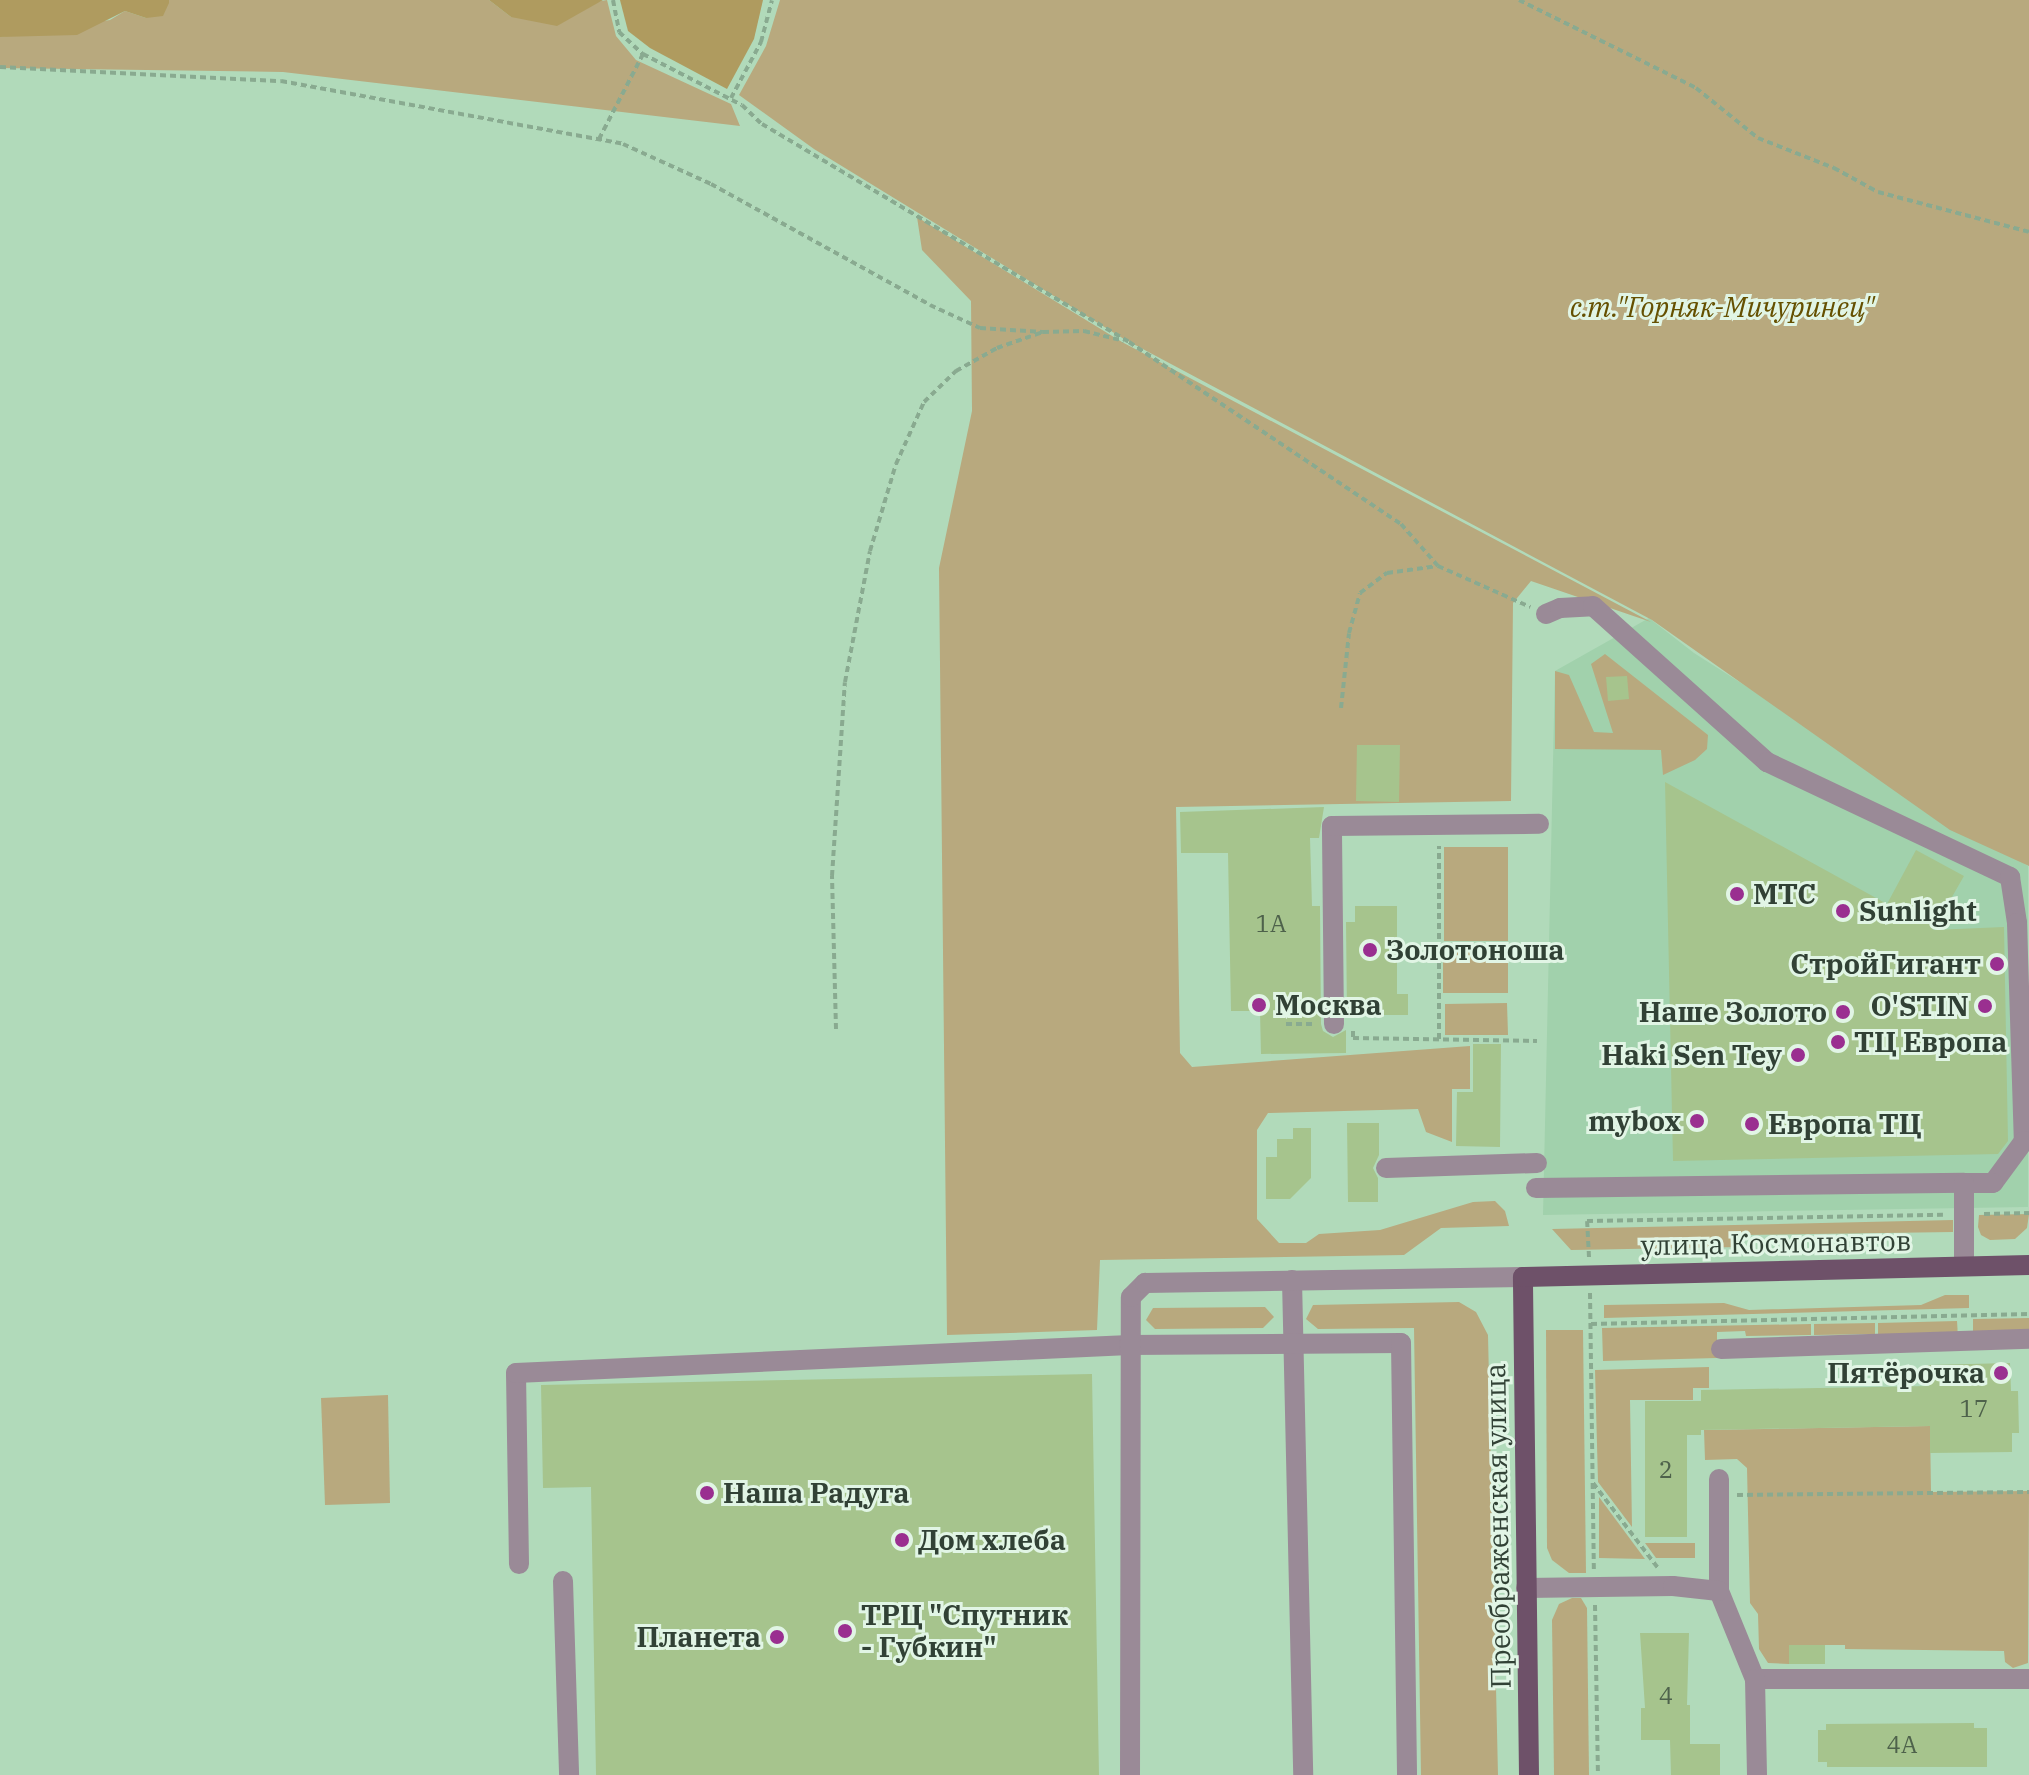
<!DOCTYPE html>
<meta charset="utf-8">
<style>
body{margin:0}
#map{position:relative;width:2029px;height:1775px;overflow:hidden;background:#b1daba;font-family:"IBM Plex Serif",serif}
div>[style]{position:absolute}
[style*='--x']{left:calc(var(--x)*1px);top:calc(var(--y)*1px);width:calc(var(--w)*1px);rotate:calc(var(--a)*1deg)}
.built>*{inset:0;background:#a1d1ac}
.green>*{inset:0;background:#b8a97e}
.forest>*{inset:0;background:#af9b5f}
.building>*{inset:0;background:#a6c48d}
.path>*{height:4px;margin-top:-2px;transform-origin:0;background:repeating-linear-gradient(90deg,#89aa90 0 6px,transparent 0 10px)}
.minor>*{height:20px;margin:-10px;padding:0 10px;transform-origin:10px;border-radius:10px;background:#9a8a97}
.major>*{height:20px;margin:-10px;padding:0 10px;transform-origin:10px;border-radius:10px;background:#6e5169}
.dots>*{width:22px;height:22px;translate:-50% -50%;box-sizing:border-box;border:4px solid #e1f5e5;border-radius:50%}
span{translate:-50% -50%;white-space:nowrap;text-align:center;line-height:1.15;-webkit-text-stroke:6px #e1f5e5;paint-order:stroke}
.number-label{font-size:24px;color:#4e624b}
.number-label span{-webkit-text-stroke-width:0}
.park-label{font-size:28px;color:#655000;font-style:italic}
.poi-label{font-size:28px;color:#314135;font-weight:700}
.left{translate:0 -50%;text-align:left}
.right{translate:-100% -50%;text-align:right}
.street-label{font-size:28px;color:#314135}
</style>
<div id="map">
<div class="built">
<i style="clip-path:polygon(1649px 618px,1694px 653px,2028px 866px,2028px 1207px,1543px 1215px,1555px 671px)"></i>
</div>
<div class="green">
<i style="clip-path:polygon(169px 0,489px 0,511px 17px,607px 0,616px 36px,636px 60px,731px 104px,740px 126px,283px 72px,0 68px,0 37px,110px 20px,125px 11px,146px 18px)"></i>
<i style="clip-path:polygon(780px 0,2029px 0,2029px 866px,1950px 830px,1652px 620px,1124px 339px,814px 149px,739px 95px,766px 46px)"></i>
<i style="clip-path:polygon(917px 217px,1122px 342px,1651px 622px,1531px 581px,1513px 603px,1511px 801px,1176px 807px,1180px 1053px,1192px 1067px,1470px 1046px,1470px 1089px,1452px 1089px,1452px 1142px,1426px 1132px,1418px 1109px,1268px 1113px,1257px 1130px,1257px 1219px,1279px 1243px,1306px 1243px,1319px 1234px,1380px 1230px,1473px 1202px,1495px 1201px,1505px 1211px,1509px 1226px,1441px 1228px,1404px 1255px,1100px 1260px,1097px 1330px,947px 1335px,939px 568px,972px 411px,971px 301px,922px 250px)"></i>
<i style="clip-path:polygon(1605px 654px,1708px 735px,1707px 749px,1695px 760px,1663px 775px,1661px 750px,1555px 749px,1555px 671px,1569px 675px,1594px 732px,1613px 733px,1591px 664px)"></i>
<i style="clip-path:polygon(1444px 847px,1508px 847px,1508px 941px,1444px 941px)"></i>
<i style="clip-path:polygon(1443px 948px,1508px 948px,1508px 993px,1443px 993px)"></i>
<i style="clip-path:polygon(1507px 1003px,1508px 1035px,1445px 1035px,1445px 1004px)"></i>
<i style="clip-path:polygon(2029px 1214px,2027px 1228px,2015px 1239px,1990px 1240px,1981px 1235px,1978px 1227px,1979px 1215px)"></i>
<i style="clip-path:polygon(1953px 1220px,1953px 1232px,1745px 1235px,1741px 1247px,1571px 1250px,1552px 1229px)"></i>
<i style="clip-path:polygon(1945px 1295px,1969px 1295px,1969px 1308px,1604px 1318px,1604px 1305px,1724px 1303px,1749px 1310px,1921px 1305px)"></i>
<i style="clip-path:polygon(1459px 1302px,1476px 1312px,1488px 1335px,1498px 1775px,1421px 1775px,1414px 1328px,1318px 1329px,1306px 1319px,1313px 1305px)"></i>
<i style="clip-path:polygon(1265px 1307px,1274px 1317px,1263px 1328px,1155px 1329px,1146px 1320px,1153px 1308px)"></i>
<i style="clip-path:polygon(2029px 1318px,2029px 1336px,1973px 1337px,1973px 1319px)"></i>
<i style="clip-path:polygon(1957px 1321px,1958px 1338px,1878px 1334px,1878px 1323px)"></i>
<i style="clip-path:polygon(1875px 1323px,1875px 1334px,1814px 1335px,1814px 1324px)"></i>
<i style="clip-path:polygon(1811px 1324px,1811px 1335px,1746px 1336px,1745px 1331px,1717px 1332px,1717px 1358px,1603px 1361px,1602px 1328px)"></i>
<i style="clip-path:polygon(1546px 1330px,1583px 1330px,1586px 1573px,1569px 1573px,1552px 1560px,1547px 1548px)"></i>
<i style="clip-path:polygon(1709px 1367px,1709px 1388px,1693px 1388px,1693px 1400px,1630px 1400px,1632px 1527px,1598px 1482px,1595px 1370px)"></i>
<i style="clip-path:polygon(388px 1395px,390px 1503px,325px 1505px,321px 1398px)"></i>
<i style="clip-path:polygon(1930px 1426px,1931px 1492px,2029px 1491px,2028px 1663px,2013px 1668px,2005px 1662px,2004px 1651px,1845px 1649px,1845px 1645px,1789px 1645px,1789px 1664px,1768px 1663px,1759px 1649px,1758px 1614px,1750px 1603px,1747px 1468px,1737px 1459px,1705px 1460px,1704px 1430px)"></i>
<i style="clip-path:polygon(1599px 1497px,1645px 1559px,1599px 1558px)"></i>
<i style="clip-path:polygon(1645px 1543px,1695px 1543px,1695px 1558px,1656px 1558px)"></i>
<i style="clip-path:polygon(1572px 1598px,1581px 1598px,1587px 1608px,1589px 1775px,1554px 1775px,1552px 1620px,1559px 1604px)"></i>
</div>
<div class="forest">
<i style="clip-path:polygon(0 0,169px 0,169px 3px,163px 16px,146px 18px,125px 11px,77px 35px,0 37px)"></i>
<i style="clip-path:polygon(489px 0,603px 0,557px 26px,511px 17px)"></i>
<i style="clip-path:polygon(620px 0,763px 0,754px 39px,727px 89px,650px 48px,628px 31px)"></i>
</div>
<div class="building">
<i style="clip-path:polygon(1627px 676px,1629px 699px,1608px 701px,1606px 677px)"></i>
<i style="clip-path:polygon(1357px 745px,1400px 745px,1399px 802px,1356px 801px)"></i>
<i style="clip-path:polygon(1665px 782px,1887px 904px,1916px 850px,1964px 876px,1933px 930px,2004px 927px,2008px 1141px,1998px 1154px,1673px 1161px)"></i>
<i style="clip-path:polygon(1324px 807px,1319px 838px,1310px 838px,1312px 906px,1320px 906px,1321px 1024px,1323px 1031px,1333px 1037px,1346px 1030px,1346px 1053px,1261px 1054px,1260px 1011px,1231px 1011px,1228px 853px,1181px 853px,1180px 812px)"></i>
<i style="clip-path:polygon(1355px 906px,1397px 906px,1397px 994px,1408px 994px,1408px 1015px,1347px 1015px,1346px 922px,1355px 922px)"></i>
<i style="clip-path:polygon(1473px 1044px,1501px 1044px,1500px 1147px,1456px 1146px,1457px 1092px,1473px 1092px)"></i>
<i style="clip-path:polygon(1347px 1123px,1379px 1123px,1379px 1155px,1373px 1168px,1378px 1178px,1378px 1202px,1348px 1202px)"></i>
<i style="clip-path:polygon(1293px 1128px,1311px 1128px,1311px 1178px,1290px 1199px,1266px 1199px,1266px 1157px,1277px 1157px,1277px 1139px,1293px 1139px)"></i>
<i style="clip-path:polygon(2010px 1363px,2011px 1391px,2018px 1391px,2019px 1433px,2012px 1433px,2012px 1452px,1930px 1453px,1930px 1426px,1701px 1430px,1701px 1435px,1687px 1435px,1687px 1537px,1645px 1537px,1645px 1401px,1701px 1401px,1701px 1390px,1929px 1386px,1928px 1365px)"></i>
<i style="clip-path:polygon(1092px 1374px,1099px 1775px,596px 1775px,591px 1487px,543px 1488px,541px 1385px)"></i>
<i style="clip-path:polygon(1640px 1633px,1689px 1633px,1687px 1705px,1690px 1705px,1690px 1744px,1720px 1744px,1720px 1775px,1671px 1775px,1670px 1740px,1641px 1740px,1641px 1708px,1645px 1708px)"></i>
<i style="clip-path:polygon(1789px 1645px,1825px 1645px,1825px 1664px,1789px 1664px)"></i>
<i style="clip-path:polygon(1974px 1723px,1974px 1728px,1987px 1728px,1987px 1767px,1827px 1767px,1827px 1762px,1818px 1762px,1818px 1730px,1826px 1730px,1826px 1724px)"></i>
</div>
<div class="path">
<i style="--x:613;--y:0;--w:33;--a:79"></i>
<i style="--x:619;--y:32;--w:33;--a:43"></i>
<i style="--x:1519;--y:0;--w:198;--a:26.4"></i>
<i style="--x:1696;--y:88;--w:80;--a:38.9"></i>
<i style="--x:1758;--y:138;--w:82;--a:21.5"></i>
<i style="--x:1834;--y:168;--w:50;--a:28.6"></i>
<i style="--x:1878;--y:192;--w:156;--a:14.8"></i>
<i style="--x:0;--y:67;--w:281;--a:2.9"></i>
<i style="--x:281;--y:81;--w:348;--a:10.4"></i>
<i style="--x:623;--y:144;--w:97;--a:24.4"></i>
<i style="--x:711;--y:184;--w:250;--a:28.9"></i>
<i style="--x:930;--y:305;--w:55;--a:24.7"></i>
<i style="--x:980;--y:328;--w:63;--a:3.6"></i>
<i style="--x:731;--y:98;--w:64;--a:-61.8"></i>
<i style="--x:761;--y:42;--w:43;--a:-75.3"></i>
<i style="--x:599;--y:139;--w:96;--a:-62.6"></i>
<i style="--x:643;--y:54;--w:111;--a:27.3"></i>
<i style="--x:742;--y:105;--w:28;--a:44"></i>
<i style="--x:762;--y:124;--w:427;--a:30.7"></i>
<i style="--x:1129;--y:342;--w:327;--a:33.8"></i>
<i style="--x:1401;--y:524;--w:56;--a:48.6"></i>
<i style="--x:1438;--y:566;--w:101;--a:24"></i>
<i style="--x:1341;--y:708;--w:75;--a:-83.9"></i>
<i style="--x:1349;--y:633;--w:41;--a:-74.6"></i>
<i style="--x:1360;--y:593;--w:34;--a:-37"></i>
<i style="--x:1387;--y:573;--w:51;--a:-7.8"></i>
<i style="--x:1286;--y:1024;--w:30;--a:0"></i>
<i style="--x:836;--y:1029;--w:153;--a:-91.5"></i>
<i style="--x:832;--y:876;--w:194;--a:-86.2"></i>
<i style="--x:845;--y:682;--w:133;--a:-79.2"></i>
<i style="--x:870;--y:551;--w:91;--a:-73.4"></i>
<i style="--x:896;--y:464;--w:68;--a:-65.7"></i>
<i style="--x:924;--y:402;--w:45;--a:-44.1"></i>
<i style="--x:956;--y:371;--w:47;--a:-29.3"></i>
<i style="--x:997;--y:348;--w:49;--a:-19.2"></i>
<i style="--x:1043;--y:332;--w:41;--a:-1.4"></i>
<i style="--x:1084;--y:331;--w:41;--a:14"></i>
<i style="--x:1353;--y:1031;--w:7;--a:90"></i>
<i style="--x:1353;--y:1038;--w:184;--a:0.9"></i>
<i style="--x:1439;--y:1039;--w:193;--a:-90"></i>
<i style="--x:1984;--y:1214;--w:45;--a:-1.3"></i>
<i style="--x:1589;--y:1257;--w:36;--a:-93"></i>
<i style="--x:1587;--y:1221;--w:356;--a:-1"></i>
<i style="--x:1590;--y:1293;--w:276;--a:89.2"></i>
<i style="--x:1591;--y:1324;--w:438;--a:-1.3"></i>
<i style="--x:1593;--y:1483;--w:107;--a:52.6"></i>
<i style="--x:1737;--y:1495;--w:292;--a:-0.6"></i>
<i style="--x:1595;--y:1605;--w:170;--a:89"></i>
</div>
<div class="minor">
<i style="--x:1546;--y:614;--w:15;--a:-23"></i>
<i style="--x:1560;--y:608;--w:33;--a:-3"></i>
<i style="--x:1593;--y:606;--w:234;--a:41.9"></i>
<i style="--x:1767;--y:762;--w:269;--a:25.3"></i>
<i style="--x:2010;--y:877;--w:47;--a:81.3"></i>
<i style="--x:2017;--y:923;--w:218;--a:88.2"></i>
<i style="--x:2024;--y:1141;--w:52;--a:126.4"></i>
<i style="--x:1993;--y:1183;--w:29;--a:180"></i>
<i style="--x:1334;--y:1024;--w:198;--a:-90.6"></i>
<i style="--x:1332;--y:826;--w:207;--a:-0.6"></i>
<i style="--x:1386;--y:1168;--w:151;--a:-1.9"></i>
<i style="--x:1536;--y:1188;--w:428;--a:-0.7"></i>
<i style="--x:1964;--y:1183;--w:83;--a:90"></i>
<i style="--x:1292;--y:1280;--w:495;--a:88.7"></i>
<i style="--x:1721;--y:1349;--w:308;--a:-1.9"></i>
<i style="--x:1719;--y:1479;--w:112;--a:90"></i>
<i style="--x:1719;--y:1591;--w:95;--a:67.8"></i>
<i style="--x:1755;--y:1679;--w:274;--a:0"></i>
<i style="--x:519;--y:1564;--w:191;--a:-90.9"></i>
<i style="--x:516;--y:1373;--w:614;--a:-2.62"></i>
<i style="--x:1129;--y:1345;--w:272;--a:-0.4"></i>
<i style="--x:1401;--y:1343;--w:432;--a:89.2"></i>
<i style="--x:563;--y:1581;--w:194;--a:88.2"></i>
<i style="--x:1526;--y:1588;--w:147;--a:-0.8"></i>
<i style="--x:1673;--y:1586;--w:46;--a:6.2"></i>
<i style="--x:1755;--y:1679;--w:96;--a:88.8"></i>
<i style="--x:1130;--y:1775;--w:478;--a:-89.9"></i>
<i style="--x:1131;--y:1297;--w:20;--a:-45"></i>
<i style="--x:1145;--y:1283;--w:378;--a:-0.9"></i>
</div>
<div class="major">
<i style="--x:1529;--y:1775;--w:498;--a:-90.7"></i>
<i style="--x:1523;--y:1277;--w:506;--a:-1.36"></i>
</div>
<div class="dots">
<i style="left:1737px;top:894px;background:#9a2f90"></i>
<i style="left:1843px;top:911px;background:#9a2f90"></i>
<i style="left:1370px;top:950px;background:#9a2f90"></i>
<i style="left:1997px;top:964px;background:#9a2f90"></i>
<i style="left:1259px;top:1005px;background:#9a2f90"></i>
<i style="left:1985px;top:1006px;background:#9a2f90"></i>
<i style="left:1843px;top:1012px;background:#9a2f90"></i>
<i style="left:1838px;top:1042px;background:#9a2f90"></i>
<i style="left:1798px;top:1055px;background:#9a2f90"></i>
<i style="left:1697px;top:1121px;background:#9a2f90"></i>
<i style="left:1752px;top:1124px;background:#9a2f90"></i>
<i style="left:2001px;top:1373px;background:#9a2f90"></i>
<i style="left:707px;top:1493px;background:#9a2f90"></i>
<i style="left:902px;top:1540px;background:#9a2f90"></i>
<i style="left:845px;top:1631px;background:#9a2f90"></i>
<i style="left:777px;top:1637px;background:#9a2f90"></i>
</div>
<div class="number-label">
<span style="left:1271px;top:924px">1А</span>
<span style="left:1974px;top:1409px">17</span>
<span style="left:1666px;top:1470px">2</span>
<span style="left:1666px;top:1696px">4</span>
<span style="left:1902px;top:1745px">4А</span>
</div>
<div class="park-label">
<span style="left:1722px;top:307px">с.т."Горняк-Мичуринец"</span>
</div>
<div class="poi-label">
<span class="left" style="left:1753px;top:894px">МТС</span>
<span class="left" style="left:1859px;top:911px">Sunlight</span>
<span class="left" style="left:1386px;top:950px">Золотоноша</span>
<span class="right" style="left:1981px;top:964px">СтройГигант</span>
<span class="left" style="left:1275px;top:1005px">Москва</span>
<span class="right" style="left:1969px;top:1006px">O'STIN</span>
<span class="right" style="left:1827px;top:1012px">Наше Золото</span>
<span class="left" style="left:1854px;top:1042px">ТЦ Европа</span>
<span class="right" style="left:1782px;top:1055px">Haki Sen Tey</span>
<span class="right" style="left:1681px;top:1121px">mybox</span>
<span class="left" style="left:1768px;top:1124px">Европа ТЦ</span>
<span class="right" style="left:1985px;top:1373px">Пятёрочка</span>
<span class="left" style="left:723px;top:1493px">Наша Радуга</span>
<span class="left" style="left:918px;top:1540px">Дом хлеба</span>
<span class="left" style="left:861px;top:1631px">ТРЦ "Спутник<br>- Губкин"</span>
<span class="right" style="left:761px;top:1637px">Планета</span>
</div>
<div class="street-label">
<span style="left:1776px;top:1243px;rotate:-1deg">улица Космонавтов</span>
<span style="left:1498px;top:1526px;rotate:-91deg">Преображенская улица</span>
</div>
</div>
